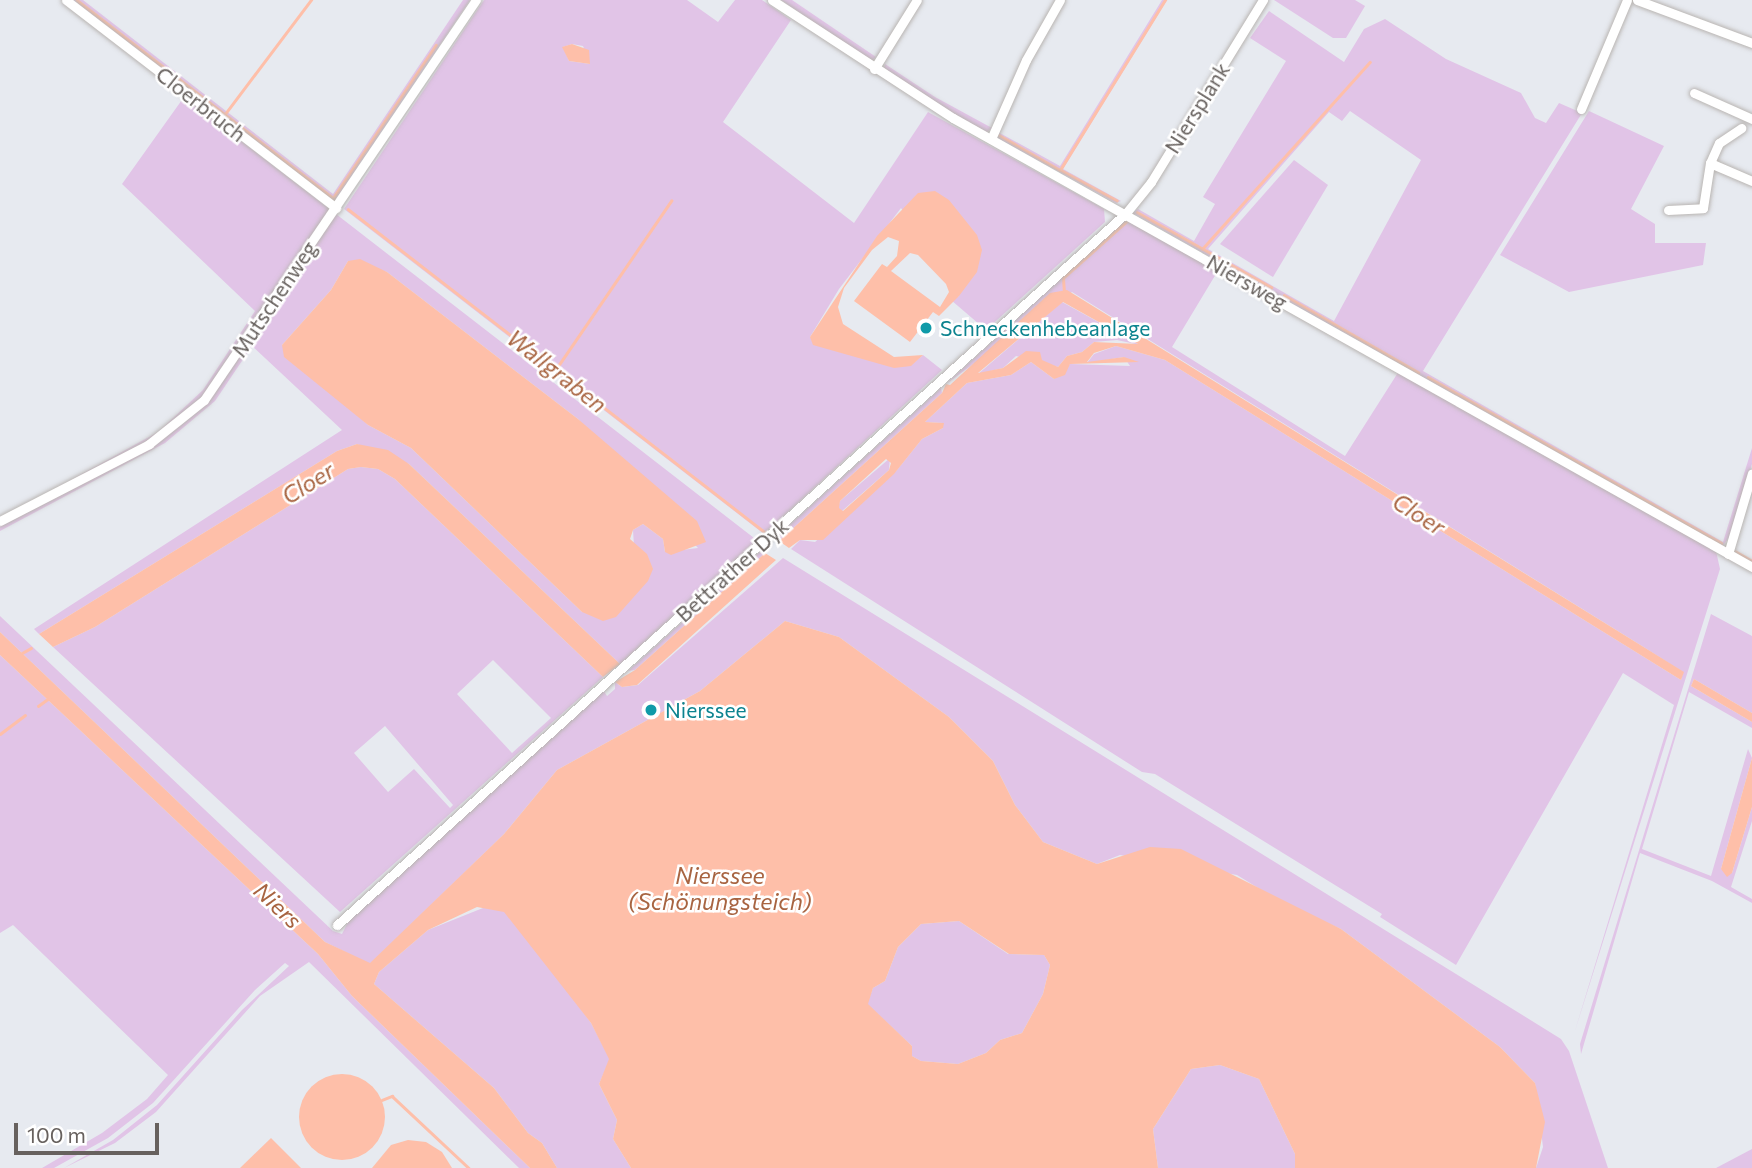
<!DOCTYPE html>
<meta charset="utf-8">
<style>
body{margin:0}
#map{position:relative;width:1752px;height:1168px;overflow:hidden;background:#e7eaf0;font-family:Commissioner,sans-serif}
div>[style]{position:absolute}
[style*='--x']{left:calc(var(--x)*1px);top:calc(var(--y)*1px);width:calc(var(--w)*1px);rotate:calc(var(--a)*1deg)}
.green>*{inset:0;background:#e1c4e7}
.water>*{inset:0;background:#febfa9}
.round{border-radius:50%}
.stream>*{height:2.5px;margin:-1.25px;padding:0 1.25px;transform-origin:1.25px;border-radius:1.25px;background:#febfa9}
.roads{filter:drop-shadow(0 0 2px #b9b5b2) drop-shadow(0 0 2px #b9b5b2)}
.minor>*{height:9px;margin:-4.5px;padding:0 4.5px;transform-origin:4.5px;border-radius:4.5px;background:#fff}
.dots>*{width:19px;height:19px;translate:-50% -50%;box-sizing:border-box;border:4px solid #fff;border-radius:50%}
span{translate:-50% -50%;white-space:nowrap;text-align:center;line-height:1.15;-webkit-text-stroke:5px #fff;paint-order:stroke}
.street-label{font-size:21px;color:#67615e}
.culture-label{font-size:21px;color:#0d838f}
.left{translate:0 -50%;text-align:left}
.water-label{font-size:23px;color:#a86441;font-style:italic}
.scale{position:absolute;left:14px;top:1123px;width:145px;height:32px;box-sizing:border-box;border:4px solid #67615e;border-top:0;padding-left:9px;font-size:21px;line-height:24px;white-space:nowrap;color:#67615e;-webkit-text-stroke:5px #fff;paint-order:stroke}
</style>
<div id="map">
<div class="green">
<i style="clip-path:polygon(73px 0,83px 0,333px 194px,463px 0,470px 0,334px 202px)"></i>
<i style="clip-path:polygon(evenodd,484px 0,687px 0,718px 22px,735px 0,762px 0,791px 20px,723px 122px,854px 223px,928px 112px,1104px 209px,1105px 222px,986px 330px,951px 300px,959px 296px,901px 208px,839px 289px,810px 337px,910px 366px,923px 355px,942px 370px,764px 534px,344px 209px,484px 0,572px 44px,583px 46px,590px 64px,569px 61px,563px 47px,572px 44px)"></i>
<i style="clip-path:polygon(781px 0,792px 0,876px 57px,871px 61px)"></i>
<i style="clip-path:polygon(1162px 0,1167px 0,1063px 169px,1121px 201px,1116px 203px,996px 137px,998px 132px,1060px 166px)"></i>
<i style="clip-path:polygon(1274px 0,1355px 0,1365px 6px,1346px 38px,1333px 38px)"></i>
<i style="clip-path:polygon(evenodd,1269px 11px,1344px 62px,1364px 29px,1385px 19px,1446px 59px,1521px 93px,1535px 118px,1546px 123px,1559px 103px,1582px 113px,1423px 371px,1723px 542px,1752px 448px,1752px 464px,1730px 536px,1722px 547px,1133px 213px,1138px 209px,1194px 241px,1215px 204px,1203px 197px,1286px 61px,1250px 38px,1269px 11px,1350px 111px,1421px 160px,1334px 321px,1208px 249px,1329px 112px,1342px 121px,1350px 111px)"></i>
<i style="clip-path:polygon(885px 64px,935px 97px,992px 128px,987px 132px,932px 102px,884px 69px)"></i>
<i style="clip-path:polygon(184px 97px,332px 211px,205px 395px,164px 432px,0 519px,158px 432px,203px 390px,255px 311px,122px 184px)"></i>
<i style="clip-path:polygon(1589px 111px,1664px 146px,1631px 209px,1655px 224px,1655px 243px,1706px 243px,1703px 265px,1569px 292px,1500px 255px)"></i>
<i style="clip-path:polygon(1294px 160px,1328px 185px,1273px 277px,1220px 244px)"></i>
<i style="clip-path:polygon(evenodd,336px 214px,754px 538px,754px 543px,620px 664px,409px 464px,357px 444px,337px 451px,39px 634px,34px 629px,342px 430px,252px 346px,215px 401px,165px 443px,0 531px,0 524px,101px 473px,211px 397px,336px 214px,348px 261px,387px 272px,578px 419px,698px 548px,665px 552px,663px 539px,643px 524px,633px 530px,634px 546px,582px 612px,411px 448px,368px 425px,282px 345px,331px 290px,348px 261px)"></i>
<i style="clip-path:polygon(1128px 217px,1219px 269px,1172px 347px,1345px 456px,1399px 371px,1716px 551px,1720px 569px,1574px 1034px,1674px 705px,1623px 673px,1456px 965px,1380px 917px,1382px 914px,1155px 774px,1142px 772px,791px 549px,800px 540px,815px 542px,897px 470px,922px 439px,943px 428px,943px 423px,925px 422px,967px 383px,1011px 375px,1031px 362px,1054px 379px,1070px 364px,1130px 366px,1124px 357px,1087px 363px,1094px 354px,1116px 346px,1165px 360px,1681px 680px,1683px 672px,1642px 646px,1072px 292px,946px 384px)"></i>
<i style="clip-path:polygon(1062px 302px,1140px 345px,1117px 340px,1094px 342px,1082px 352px,1067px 356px,1058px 367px,1016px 356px,1003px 368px,978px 374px)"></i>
<i style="clip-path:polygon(941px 388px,942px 393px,779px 541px,775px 538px)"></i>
<i style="clip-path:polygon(890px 458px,889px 470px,842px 511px,838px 508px,840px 501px)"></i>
<i style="clip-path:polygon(evenodd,361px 467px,378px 469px,395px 479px,603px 677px,340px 912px,53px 647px,95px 627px,348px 469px,361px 467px,493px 660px,551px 718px,512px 753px,457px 694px,493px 660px,361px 467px,385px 726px,453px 805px,450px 808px,414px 769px,388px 792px,354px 753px,385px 726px)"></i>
<i style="clip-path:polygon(761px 551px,765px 553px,635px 670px,628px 671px)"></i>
<i style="clip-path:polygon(783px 558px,1561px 1039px,1569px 1051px,1608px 1168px,1536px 1168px,1543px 1147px,1535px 1083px,1500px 1047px,1341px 929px,1286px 905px,1237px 875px,1120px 855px,1097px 864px,1043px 842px,1015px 805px,993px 761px,949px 717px,839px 637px,785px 621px,700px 691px,557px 770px,504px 834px,370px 964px,325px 942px,0 632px,0 616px,333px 931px,342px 934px,351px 916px,603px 690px,607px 696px,615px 689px,615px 682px,622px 687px,638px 685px)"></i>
<i style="clip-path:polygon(1711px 614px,1752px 636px,1752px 713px,1694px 679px,1691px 686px,1752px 722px,1752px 728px,1689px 692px,1642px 849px,1711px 876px,1748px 749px,1752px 758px,1721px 869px,1732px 873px,1752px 807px,1752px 821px,1731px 887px,1752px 899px,1752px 903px,1712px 881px,1640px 853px,1581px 1054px,1580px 1044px)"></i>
<i style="clip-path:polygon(0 655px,318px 954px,352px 996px,530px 1168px,519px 1168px,309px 962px,260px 996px,156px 1112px,115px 1143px,64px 1168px,113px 1140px,157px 1105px,242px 1010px,289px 966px,285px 963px,255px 990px,153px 1103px,108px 1138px,54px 1168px,42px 1168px,102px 1133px,147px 1099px,168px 1075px,13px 925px,0 933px)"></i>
<i style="clip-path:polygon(488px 906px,504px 911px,540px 952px,591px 1023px,610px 1059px,599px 1084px,617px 1120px,613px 1139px,631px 1168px,557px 1168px,542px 1143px,528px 1133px,494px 1088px,374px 984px,379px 972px,428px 930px)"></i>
<i style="clip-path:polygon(959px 921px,1008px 954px,1044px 955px,1050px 965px,1043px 994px,1022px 1033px,1000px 1040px,986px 1053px,958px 1064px,921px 1061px,912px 1056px,912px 1046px,867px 1004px,873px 988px,885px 981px,898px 947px,921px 924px)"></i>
<i style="clip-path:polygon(1220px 1065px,1259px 1079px,1295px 1154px,1295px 1168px,1158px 1168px,1153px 1129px,1191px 1069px)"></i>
<i style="clip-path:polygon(1752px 1149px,1752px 1168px,1716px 1168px)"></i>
</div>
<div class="water">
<i style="clip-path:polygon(572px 44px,589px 50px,590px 64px,569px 61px,562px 47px)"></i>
<i style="clip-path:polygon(evenodd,935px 191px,949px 200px,977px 235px,982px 250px,977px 272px,959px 296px,939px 316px,933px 312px,910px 342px,854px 301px,882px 264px,887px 267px,897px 256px,899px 241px,888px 237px,872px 250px,844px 288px,838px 307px,843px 324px,894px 357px,923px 355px,911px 366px,894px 368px,813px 345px,810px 337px,877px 236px,918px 193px,935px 191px,910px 253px,918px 255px,946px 284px,949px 292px,940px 307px,891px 271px,910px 253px)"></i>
<i style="clip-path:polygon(360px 259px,387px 272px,578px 419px,697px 521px,706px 542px,671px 555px,665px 552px,663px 539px,643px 524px,633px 530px,630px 539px,647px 554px,653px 569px,648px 581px,616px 617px,603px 621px,582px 612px,411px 448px,368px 425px,284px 357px,282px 345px,331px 290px,348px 261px)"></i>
<i style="clip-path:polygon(evenodd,1067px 290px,1642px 646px,1684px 672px,1681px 680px,1165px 360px,1116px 346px,1094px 353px,1087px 362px,1124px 357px,1139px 362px,1070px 364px,1065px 375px,1054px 379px,1031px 362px,1011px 375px,967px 383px,925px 422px,944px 423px,943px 428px,922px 439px,894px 474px,823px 540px,800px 540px,789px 548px,779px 541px,942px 393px,946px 384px,950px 385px,1050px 293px,1067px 290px,1063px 302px,1138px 344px,1094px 342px,1082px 352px,1067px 356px,1058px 367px,1042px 360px,1040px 352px,1026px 351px,1003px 368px,978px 373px,1063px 302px,1067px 290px,886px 459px,891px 463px,889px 470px,843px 511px,839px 508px,840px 501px,886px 459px)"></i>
<i style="clip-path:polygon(357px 444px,388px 450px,409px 464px,620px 664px,603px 677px,395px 479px,378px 469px,361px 467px,348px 469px,95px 627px,53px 647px,39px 634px,337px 451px)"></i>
<i style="clip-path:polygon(765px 553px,776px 560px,637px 685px,622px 687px,615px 682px,635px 670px)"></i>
<i style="clip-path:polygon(evenodd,785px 621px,839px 637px,949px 717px,993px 761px,1015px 805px,1043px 842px,1097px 864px,1150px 847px,1181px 849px,1341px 929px,1500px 1047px,1535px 1083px,1545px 1122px,1536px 1168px,1295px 1168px,1295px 1154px,1259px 1079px,1220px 1065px,1191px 1069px,1153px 1129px,1158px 1168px,631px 1168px,613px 1139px,617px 1120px,599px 1084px,609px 1059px,591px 1023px,504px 912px,477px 907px,428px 930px,379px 972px,374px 984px,494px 1088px,528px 1133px,542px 1143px,557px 1168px,530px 1168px,352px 996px,318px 954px,0 655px,0 632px,325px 942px,370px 963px,504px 834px,557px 770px,700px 691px,785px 621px,959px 921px,1009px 954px,1044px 955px,1050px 965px,1043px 994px,1022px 1033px,1000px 1040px,986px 1053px,958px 1064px,921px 1061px,912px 1056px,912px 1046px,868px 1004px,873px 988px,885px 981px,898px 947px,921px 924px,959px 921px)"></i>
<i style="clip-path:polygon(1694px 679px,1752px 713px,1752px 722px,1691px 686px)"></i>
<i style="clip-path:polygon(1752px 758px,1752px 807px,1732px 873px,1727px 877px,1721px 869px)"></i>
<i class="round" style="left:299px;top:1074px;width:86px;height:86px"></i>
<i style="clip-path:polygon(271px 1138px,301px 1168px,240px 1168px)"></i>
<i style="clip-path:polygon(408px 1140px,426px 1142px,442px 1152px,452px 1168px,372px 1168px,391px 1145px)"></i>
</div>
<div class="stream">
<i style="--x:77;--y:0;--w:329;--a:37.7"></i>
<i style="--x:225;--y:114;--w:143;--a:-53"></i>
<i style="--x:999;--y:135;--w:70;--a:29.8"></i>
<i style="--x:333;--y:198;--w:184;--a:-56.1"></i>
<i style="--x:1117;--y:201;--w:65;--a:-151.5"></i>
<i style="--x:1060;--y:170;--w:200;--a:-58.3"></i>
<i style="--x:348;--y:209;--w:529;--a:37.78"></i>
<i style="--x:1137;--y:212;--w:154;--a:29.2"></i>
<i style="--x:1202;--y:249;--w:251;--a:-48.1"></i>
<i style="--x:1064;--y:293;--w:15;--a:-94"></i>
<i style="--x:1063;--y:278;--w:87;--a:-41.7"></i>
<i style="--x:1284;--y:295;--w:155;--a:29.9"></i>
<i style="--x:556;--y:369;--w:204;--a:-55.6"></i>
<i style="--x:1428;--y:377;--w:337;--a:29.5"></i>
<i style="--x:1735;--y:551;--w:20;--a:30"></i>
<i style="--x:22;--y:653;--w:10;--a:-29"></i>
<i style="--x:38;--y:706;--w:14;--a:-36"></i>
<i style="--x:0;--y:734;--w:31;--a:-37"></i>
<i style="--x:382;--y:1100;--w:11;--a:-22"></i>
<i style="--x:392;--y:1096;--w:105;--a:43.1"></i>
</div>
<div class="roads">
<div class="minor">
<i style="--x:66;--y:0;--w:341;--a:37.6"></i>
<i style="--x:772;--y:0;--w:216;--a:33.1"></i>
<i style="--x:953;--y:118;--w:917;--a:29.33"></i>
<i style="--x:1637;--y:0;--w:123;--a:20.5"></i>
<i style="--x:874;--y:69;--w:81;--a:-58.1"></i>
<i style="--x:1694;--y:93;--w:64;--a:24.1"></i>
<i style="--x:1581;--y:109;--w:118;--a:-67.1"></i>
<i style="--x:991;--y:139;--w:86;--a:-66.1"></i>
<i style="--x:1026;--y:60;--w:69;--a:-60.5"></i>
<i style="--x:1710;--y:163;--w:22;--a:-66"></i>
<i style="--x:1719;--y:143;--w:27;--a:-34"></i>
<i style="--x:1668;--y:210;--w:35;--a:-3"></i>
<i style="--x:1703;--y:208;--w:46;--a:-81.2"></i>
<i style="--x:1710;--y:163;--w:46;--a:23.2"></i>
<i style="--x:0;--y:521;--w:168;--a:-27.3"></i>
<i style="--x:149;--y:444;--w:70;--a:-38.7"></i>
<i style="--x:204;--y:400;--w:484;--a:-55.8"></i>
<i style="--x:1728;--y:554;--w:84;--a:-73.5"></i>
<i style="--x:337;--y:925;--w:1063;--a:-42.06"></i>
<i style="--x:1126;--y:213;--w:40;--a:-51"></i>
<i style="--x:1151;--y:182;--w:214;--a:-58.4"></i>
</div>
</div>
<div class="dots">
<i style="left:926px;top:328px;background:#0f9aa8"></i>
<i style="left:651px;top:710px;background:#0f9aa8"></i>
</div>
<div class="street-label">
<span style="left:201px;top:104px;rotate:38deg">Cloerbruch</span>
<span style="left:1197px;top:108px;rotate:-58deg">Niersplank</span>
<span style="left:1247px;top:282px;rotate:30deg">Niersweg</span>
<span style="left:274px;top:299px;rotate:-56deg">Mutschenweg</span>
<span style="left:732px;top:570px;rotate:-42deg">Bettrather Dyk</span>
</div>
<div class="culture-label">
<span class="left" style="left:940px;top:328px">Schneckenhebeanlage</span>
<span class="left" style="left:665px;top:710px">Nierssee</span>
</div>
<div class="water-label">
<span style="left:557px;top:371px;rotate:38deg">Wallgraben</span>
<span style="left:308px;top:483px;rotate:-32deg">Cloer</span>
<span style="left:1419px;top:514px;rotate:32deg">Cloer</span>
<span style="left:720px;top:888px">Nierssee<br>(Schönungsteich)</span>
<span style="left:278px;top:905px;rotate:43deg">Niers</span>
</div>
<div class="scale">100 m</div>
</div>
